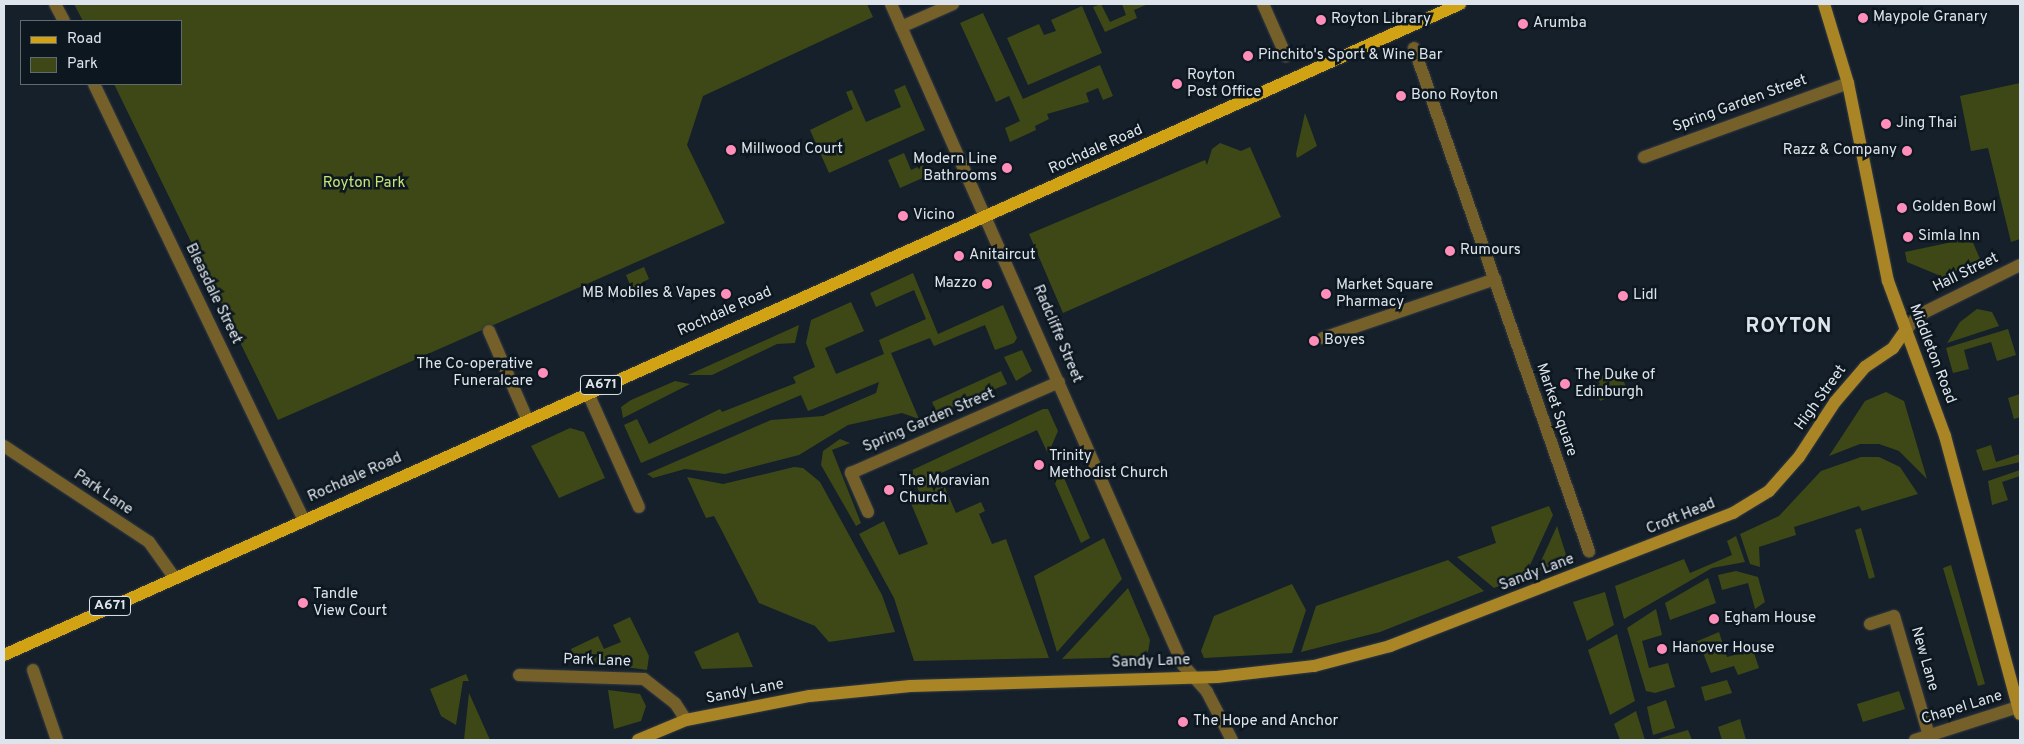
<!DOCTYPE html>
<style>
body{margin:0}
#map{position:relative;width:2024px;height:744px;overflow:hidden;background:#16202a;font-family:Overpass,sans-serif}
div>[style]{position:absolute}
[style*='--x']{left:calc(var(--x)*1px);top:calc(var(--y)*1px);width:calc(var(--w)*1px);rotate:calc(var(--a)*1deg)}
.green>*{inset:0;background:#3d4816}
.roads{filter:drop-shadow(0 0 1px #323b45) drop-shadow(0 0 1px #323b45)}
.street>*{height:12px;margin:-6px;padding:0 6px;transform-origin:6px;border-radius:6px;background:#76602a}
.secondary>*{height:12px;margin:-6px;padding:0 6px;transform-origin:6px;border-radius:6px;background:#a98525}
.primary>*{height:12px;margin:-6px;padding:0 6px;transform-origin:6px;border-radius:6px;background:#d0a214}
.dots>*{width:14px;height:14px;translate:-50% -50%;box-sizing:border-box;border:2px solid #0d1720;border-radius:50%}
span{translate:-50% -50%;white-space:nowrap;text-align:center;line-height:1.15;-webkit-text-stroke:5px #0d1720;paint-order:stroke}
.shield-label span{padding:1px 4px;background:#0d1720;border:1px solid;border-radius:4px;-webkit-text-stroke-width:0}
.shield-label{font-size:14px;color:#dee4eb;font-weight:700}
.poi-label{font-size:15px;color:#dee4eb}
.left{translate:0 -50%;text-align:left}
.right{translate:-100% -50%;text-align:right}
.street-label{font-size:15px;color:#dee4eb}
.park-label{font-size:15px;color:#c8e474}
.district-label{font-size:20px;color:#dee4eb;font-weight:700;letter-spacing:1px}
.frame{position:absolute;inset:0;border:5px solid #dee4eb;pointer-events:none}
.legend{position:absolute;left:20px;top:20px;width:162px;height:65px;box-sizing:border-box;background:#0d1720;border:1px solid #616971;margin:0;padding:6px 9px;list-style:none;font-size:15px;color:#dee4eb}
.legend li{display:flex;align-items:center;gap:10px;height:25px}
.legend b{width:25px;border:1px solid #616971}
</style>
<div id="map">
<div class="green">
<i style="clip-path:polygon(74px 4px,867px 4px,873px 17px,703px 96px,687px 145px,725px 223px,278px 420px,114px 84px,181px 84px,181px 21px,83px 21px)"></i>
<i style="clip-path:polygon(1101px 4px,1110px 22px,1126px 15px,1122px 4px,1148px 4px,1134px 10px,1137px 18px,1105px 32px,1093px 7px)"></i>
<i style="clip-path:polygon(1082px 6px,1102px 53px,1028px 85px,1007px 38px,1039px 24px,1044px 35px,1056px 31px,1051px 20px)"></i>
<i style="clip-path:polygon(983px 13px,1023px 99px,1100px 65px,1113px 96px,1103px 100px,1098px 88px,1086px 93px,1089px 102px,1047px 114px,1049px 119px,1035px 126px,1036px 130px,1010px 142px,1005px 128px,1020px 121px,1009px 96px,996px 102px,960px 23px)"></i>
<i style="clip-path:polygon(2020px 83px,2020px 239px,2011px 242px,1988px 148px,1971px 151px,1960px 96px)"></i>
<i style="clip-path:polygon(905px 85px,925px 130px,829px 173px,810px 130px,853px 109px,846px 92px,852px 90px,866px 122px,901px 107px,894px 90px)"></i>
<i style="clip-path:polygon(1305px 113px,1317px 146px,1297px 158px,1296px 154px)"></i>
<i style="clip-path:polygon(1220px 143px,1241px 151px,1250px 147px,1281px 217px,1063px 313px,1029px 234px,1205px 160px,1207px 165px,1212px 149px)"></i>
<i style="clip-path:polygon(904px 153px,911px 170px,923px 165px,927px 176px,900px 188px,888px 160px)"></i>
<i style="clip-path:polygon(1971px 238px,1980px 259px,1943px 277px,1907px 262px,1905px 252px)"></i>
<i style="clip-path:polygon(644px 267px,649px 279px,641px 283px,644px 292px,635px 297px,626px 275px)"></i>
<i style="clip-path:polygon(913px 273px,938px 334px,1003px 305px,1017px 338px,1014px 343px,995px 350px,985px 325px,934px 346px,930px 338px,891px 353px,919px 419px,902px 413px,848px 425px,799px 455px,725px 474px,685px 469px,653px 478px,647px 474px,771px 420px,823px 416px,876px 393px,879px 382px,808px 411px,801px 395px,641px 463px,624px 425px,637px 419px,649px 444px,720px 409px,722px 412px,796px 383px,793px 377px,815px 367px,806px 343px,811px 320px,851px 302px,864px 331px,825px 348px,836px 374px,884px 354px,879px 340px,926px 319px,914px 290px,876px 307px,870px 293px)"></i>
<i style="clip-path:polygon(1977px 309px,1992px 312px,1999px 326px,1947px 343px,1960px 322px)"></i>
<i style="clip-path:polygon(799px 325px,795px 343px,777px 344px,712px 375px,688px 375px)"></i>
<i style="clip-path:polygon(2008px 329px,2016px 355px,1997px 361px,1991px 342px,1964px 350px,1969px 369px,1953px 373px,1946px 348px)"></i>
<i style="clip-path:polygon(1022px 350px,1032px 371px,1016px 381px,1004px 357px)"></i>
<i style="clip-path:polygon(1619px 368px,1627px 390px,1600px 401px,1594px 387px,1600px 384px,1597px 378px)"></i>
<i style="clip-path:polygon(1001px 371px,1007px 384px,937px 414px,932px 402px)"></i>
<i style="clip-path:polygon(675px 381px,690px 384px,623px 418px,621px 407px,631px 400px)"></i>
<i style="clip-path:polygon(1886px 392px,1904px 401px,1927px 479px,1899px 451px,1879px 444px,1860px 444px,1829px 456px,1865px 401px)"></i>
<i style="clip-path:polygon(2020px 394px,2020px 417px,2014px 419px,2008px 398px)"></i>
<i style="clip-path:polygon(1043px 409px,1048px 409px,1058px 431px,1048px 454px,1037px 430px,939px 474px,956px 513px,981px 502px,985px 511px,979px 514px,992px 544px,1006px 539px,1049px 658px,914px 661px,894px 598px,859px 534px,884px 521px,899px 555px,928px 544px,910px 501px,921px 496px,910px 471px)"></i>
<i style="clip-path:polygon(570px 428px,584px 432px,605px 478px,559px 498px,531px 446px)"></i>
<i style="clip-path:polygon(840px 439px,850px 443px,832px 450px,861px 523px,856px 526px,821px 465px,823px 451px)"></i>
<i style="clip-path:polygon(1991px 445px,1996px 462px,2020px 454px,2020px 462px,1983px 471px,1976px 450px)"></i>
<i style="clip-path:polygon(1861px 457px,1879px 457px,1900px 467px,1918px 494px,1862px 511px,1859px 506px,1794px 527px,1796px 535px,1759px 547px,1760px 567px,1750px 564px,1740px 534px,1779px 516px,1821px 471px)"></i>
<i style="clip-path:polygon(1058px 464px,1090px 538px,1081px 543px,1052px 477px)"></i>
<i style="clip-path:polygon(794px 467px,803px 468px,820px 482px,882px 595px,895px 632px,829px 642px,815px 626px,759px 603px,721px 529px,714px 516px,706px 518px,687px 477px,723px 484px)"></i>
<i style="clip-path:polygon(2020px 470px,2020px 476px,2002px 482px,2008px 500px,1992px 505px,1988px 481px)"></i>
<i style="clip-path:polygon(1549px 506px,1553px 515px,1525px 576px,1494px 588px,1457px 557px,1496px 543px,1491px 527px)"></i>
<i style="clip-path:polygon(1557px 526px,1567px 558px,1536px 572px)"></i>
<i style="clip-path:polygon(1861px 528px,1875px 577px,1869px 579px,1855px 530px)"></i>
<i style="clip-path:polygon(1736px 536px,1745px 562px,1712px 568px,1624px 619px,1615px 586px,1684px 559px,1690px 573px,1732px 555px,1727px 541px)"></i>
<i style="clip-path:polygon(1104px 538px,1122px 579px,1057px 652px,1034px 576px)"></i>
<i style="clip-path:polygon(1448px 560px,1484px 591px,1380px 632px,1301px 652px,1316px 606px)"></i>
<i style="clip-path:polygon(1951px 565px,1985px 684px,1978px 686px,1943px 568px)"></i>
<i style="clip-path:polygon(1736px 571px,1758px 577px,1765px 602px,1755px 609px,1748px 583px,1722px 590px,1718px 575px)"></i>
<i style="clip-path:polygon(1708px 578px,1716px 603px,1670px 620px,1665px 603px)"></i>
<i style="clip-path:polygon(1292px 584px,1306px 610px,1292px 653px,1204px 658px,1201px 651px,1214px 616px)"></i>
<i style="clip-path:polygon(1128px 588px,1150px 640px,1148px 652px,1138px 657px,1062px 659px)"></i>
<i style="clip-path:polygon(1605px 592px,1614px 625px,1587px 641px,1573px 602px)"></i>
<i style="clip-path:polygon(1656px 609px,1662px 635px,1642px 641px,1649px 668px,1668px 663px,1675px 687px,1655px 693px,1646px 691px,1627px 628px)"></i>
<i style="clip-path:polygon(630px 617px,649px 656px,647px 670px,575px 660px,571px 649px,598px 636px,604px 649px,621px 642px,613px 625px)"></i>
<i style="clip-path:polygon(738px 632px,753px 667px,702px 669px,694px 652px)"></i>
<i style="clip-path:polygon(1719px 632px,1727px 657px,1753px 650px,1759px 668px,1738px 675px,1734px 666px,1711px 673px,1701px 648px,1693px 643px)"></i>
<i style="clip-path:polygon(1617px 634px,1635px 701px,1610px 715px,1588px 650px)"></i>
<i style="clip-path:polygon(466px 674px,469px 681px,463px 681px,456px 725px,441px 716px,430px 689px)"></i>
<i style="clip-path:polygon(1727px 680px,1732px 693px,1705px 701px,1701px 687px)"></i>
<i style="clip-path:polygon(608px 690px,640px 694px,646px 706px,641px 721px,614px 729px)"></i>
<i style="clip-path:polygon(1899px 691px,1905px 709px,1863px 722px,1857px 704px)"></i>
<i style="clip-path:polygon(469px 693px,490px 740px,464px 740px)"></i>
<i style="clip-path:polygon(1666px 700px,1675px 728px,1653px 735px,1647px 707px)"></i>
<i style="clip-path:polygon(1636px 711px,1645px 740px,1620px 740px,1614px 724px)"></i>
<i style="clip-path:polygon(1740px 719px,1746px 740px,1722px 740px,1718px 727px)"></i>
<i style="clip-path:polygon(1688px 730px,1692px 740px,1655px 740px,1667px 736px)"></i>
</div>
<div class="roads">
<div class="street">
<i style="--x:55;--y:4;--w:19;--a:62"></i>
<i style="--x:891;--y:4;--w:723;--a:66.17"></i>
<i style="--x:1183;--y:665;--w:36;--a:48"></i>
<i style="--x:1207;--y:692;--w:54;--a:62.5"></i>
<i style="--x:1263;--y:4;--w:57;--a:66.1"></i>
<i style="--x:901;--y:27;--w:57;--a:-23.9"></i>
<i style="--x:1414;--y:48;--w:533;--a:70.82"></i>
<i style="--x:94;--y:84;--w:483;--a:64.3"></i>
<i style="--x:1644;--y:157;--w:217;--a:-19.9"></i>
<i style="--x:489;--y:331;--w:96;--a:66.6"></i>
<i style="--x:1905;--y:331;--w:21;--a:-49"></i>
<i style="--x:1919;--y:315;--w:113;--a:-26.3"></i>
<i style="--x:1323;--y:338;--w:182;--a:-18.9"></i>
<i style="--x:587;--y:391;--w:127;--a:65.9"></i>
<i style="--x:4;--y:446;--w:174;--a:33.5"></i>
<i style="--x:149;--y:542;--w:43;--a:54.5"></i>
<i style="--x:868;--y:512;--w:43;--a:-113.6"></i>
<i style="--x:851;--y:473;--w:227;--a:-23.6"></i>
<i style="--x:1870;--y:624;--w:25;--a:-18"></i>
<i style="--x:1894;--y:616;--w:125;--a:73.7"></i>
<i style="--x:33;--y:670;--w:74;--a:71.1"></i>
<i style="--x:519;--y:675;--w:125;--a:1.8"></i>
<i style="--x:644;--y:679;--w:39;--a:38"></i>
<i style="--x:675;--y:703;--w:20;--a:57"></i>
<i style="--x:1915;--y:740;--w:108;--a:-17.8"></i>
</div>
<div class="secondary">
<i style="--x:1824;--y:4;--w:83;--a:73.1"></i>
<i style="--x:1848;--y:83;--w:202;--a:78.6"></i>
<i style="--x:1888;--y:281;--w:165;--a:69.8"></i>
<i style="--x:1945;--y:436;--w:288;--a:74.9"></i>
<i style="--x:638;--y:740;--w:52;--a:-22.6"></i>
<i style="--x:686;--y:720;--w:126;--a:-11"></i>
<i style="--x:810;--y:696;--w:101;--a:-5.7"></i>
<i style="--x:911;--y:686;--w:306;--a:-1.7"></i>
<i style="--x:1217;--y:677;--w:98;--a:-6.5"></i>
<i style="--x:1314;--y:666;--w:79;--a:-14.7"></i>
<i style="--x:1390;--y:646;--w:368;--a:-21.2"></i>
<i style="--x:1733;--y:513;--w:42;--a:-31.4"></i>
<i style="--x:1769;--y:491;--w:45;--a:-48.6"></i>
<i style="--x:1799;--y:457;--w:66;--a:-56.8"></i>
<i style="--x:1835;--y:402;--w:46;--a:-49.4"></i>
<i style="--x:1865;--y:367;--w:34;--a:-34"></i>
<i style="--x:1893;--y:348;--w:21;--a:-55"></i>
</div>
<div class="primary">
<i style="--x:4;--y:655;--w:1595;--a:-24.09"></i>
</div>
</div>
<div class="dots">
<i style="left:1863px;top:18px;background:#ff8eba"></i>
<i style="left:1321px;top:20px;background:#ff8eba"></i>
<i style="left:1523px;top:24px;background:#ff8eba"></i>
<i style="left:1248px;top:56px;background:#ff8eba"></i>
<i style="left:1177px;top:84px;background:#ff8eba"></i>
<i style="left:1401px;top:96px;background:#ff8eba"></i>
<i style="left:1886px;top:124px;background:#ff8eba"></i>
<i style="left:731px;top:150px;background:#ff8eba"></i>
<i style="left:1907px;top:151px;background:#ff8eba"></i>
<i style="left:1007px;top:168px;background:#ff8eba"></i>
<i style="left:1902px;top:208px;background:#ff8eba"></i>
<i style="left:903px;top:216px;background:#ff8eba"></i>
<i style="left:1908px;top:237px;background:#ff8eba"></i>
<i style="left:1450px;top:251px;background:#ff8eba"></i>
<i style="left:959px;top:256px;background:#ff8eba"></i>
<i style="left:987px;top:284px;background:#ff8eba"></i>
<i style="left:726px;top:294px;background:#ff8eba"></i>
<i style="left:1326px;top:294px;background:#ff8eba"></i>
<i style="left:1623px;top:296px;background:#ff8eba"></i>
<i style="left:1314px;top:341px;background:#ff8eba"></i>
<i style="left:543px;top:373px;background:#ff8eba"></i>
<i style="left:1565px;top:384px;background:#ff8eba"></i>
<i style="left:1039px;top:465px;background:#ff8eba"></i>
<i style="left:889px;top:490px;background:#ff8eba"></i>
<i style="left:303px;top:603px;background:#ff8eba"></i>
<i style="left:1714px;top:619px;background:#ff8eba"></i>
<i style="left:1662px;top:649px;background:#ff8eba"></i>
<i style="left:1183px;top:722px;background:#ff8eba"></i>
</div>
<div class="shield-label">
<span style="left:601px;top:385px">A671</span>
<span style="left:110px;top:606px">A671</span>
</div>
<div class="poi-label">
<span class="left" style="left:1873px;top:18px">Maypole Granary</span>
<span class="left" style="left:1331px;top:20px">Royton Library</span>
<span class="left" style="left:1533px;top:24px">Arumba</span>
<span class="left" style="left:1258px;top:56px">Pinchito's Sport &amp; Wine Bar</span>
<span class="left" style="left:1187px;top:84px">Royton<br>Post Office</span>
<span class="left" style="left:1411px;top:96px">Bono Royton</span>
<span class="left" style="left:1896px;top:124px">Jing Thai</span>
<span class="left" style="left:741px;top:150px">Millwood Court</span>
<span class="right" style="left:1897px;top:151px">Razz &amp; Company</span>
<span class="right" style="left:997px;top:168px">Modern Line<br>Bathrooms</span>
<span class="left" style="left:1912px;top:208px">Golden Bowl</span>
<span class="left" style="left:913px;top:216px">Vicino</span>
<span class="left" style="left:1918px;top:237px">Simla Inn</span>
<span class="left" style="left:1460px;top:251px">Rumours</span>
<span class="left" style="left:969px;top:256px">Anitaircut</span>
<span class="right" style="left:977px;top:284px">Mazzo</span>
<span class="left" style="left:1336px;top:294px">Market Square<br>Pharmacy</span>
<span class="right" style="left:716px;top:294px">MB Mobiles &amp; Vapes</span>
<span class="left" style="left:1633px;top:296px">Lidl</span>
<span class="left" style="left:1324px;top:341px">Boyes</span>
<span class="right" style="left:533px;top:373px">The Co-operative<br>Funeralcare</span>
<span class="left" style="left:1575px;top:384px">The Duke of<br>Edinburgh</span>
<span class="left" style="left:1049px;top:465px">Trinity<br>Methodist Church</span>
<span class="left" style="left:899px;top:490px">The Moravian<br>Church</span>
<span class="left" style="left:313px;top:603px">Tandle<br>View Court</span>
<span class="left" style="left:1724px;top:619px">Egham House</span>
<span class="left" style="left:1672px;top:649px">Hanover House</span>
<span class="left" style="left:1193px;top:722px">The Hope and Anchor</span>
</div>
<div class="street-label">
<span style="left:1740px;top:104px;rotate:-20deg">Spring Garden Street</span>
<span style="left:1096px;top:150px;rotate:-24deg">Rochdale Road</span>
<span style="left:1966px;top:273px;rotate:-26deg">Hall Street</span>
<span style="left:213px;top:294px;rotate:64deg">Bleasdale Street</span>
<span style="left:725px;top:312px;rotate:-24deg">Rochdale Road</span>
<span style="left:1057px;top:334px;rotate:67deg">Radcliffe Street</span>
<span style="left:1932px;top:354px;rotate:69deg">Middleton Road</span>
<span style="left:1821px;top:398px;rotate:-54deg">High Street</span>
<span style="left:1556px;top:410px;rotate:71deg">Market Square</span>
<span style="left:929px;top:421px;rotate:-23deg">Spring Garden Street</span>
<span style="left:355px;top:478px;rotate:-24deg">Rochdale Road</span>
<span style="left:103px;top:493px;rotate:34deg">Park Lane</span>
<span style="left:1681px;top:517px;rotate:-22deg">Croft Head</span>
<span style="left:1537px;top:573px;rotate:-21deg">Sandy Lane</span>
<span style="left:1924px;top:659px;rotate:74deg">New Lane</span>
<span style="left:597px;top:661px;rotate:2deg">Park Lane</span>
<span style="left:1151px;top:662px;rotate:-2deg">Sandy Lane</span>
<span style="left:745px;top:692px;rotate:-11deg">Sandy Lane</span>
<span style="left:1962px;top:708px;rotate:-17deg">Chapel Lane</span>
</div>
<div class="park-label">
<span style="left:364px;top:184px">Royton Park</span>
</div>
<div class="district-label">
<span style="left:1789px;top:327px">ROYTON</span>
</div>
<div class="frame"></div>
<ul class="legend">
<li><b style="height:6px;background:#d0a214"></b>Road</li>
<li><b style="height:14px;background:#3d4816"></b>Park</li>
</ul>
</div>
